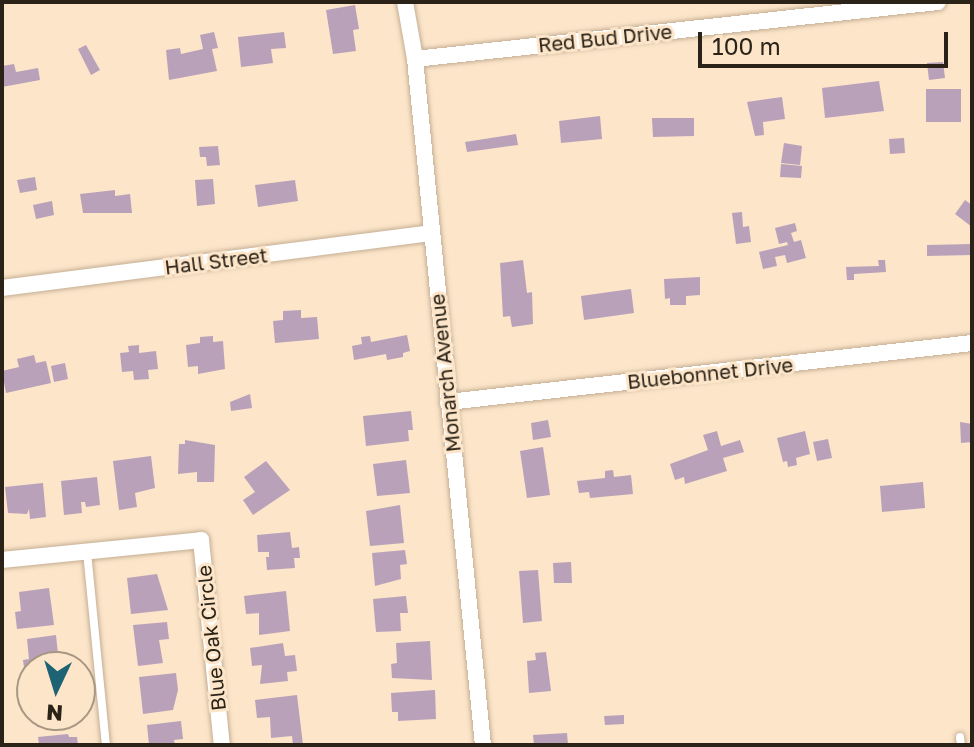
<!DOCTYPE html>
<style>
body{margin:0}
#map{position:relative;width:974px;height:747px;overflow:hidden;background:#fce5c9;font-family:"Golos Text",sans-serif}
div>[style]{position:absolute}
[style*='--x']{left:calc(var(--x)*1px);top:calc(var(--y)*1px);width:calc(var(--w)*1px);rotate:calc(var(--a)*1deg)}
.building>*{inset:0;background:#baa1ba}
.roads{filter:drop-shadow(0 0 2px #c4ae94) drop-shadow(0 0 2px #c4ae94)}
.service>*{height:8px;margin:-4px;padding:0 4px;transform-origin:4px;border-radius:4px;background:#fff}
.minor>*{height:16px;margin:-8px;padding:0 8px;transform-origin:8px;border-radius:8px;background:#fff}
span{translate:-50% -50%;white-space:nowrap;text-align:center;line-height:1.15;-webkit-text-stroke:6px #fce5c9;paint-order:stroke}
.street-label{font-size:20px;color:#2b2318}
.frame{position:absolute;inset:0;border:4px solid #2b2318;pointer-events:none}
.north{position:absolute;left:16px;top:651px;width:80px;height:80px;box-sizing:border-box;background:#fce5c9;border:2px solid #a89782;border-radius:50%;rotate:184deg;font-size:22px;font-weight:700;line-height:32px;text-align:center;color:#2b2318}
.north::after{content:'';display:block;margin:auto;width:28px;height:36px;background:#1e6374;clip-path:polygon(50% 0,100% 100%,50% 72%,0 100%)}
.scale{position:absolute;left:698px;top:32px;width:250px;height:36px;box-sizing:border-box;border:4px solid #2b2318;border-top:0;padding-left:10px;font-size:24px;line-height:28px;white-space:nowrap;color:#2b2318;-webkit-text-stroke:6px #fce5c9;paint-order:stroke}
</style>
<div id="map">
<div class="building">
<i style="clip-path:polygon(355px 5px,359px 29px,353px 30px,356px 51px,333px 54px,326px 10px)"></i>
<i style="clip-path:polygon(214px 32px,218px 48px,212px 49px,217px 71px,169px 80px,166px 50px,180px 48px,181px 54px,203px 49px,200px 35px)"></i>
<i style="clip-path:polygon(284px 32px,286px 48px,271px 49px,273px 63px,241px 67px,238px 37px)"></i>
<i style="clip-path:polygon(86px 45px,100px 70px,91px 75px,78px 49px)"></i>
<i style="clip-path:polygon(943px 62px,945px 78px,929px 80px,927px 63px)"></i>
<i style="clip-path:polygon(14px 64px,16px 72px,38px 68px,40px 80px,2px 87px,2px 66px)"></i>
<i style="clip-path:polygon(879px 81px,884px 111px,825px 118px,822px 88px)"></i>
<i style="clip-path:polygon(926px 89px,961px 89px,961px 122px,926px 122px)"></i>
<i style="clip-path:polygon(782px 97px,785px 119px,763px 122px,764px 135px,755px 136px,747px 102px)"></i>
<i style="clip-path:polygon(600px 116px,602px 139px,561px 143px,559px 121px)"></i>
<i style="clip-path:polygon(652px 118px,694px 118px,694px 136px,653px 137px)"></i>
<i style="clip-path:polygon(516px 134px,518px 145px,467px 152px,465px 142px)"></i>
<i style="clip-path:polygon(904px 138px,905px 153px,890px 154px,889px 139px)"></i>
<i style="clip-path:polygon(784px 143px,802px 146px,800px 165px,781px 163px)"></i>
<i style="clip-path:polygon(218px 146px,220px 165px,207px 166px,206px 157px,200px 157px,199px 147px)"></i>
<i style="clip-path:polygon(781px 164px,802px 166px,801px 178px,780px 177px)"></i>
<i style="clip-path:polygon(35px 177px,37px 190px,20px 193px,17px 180px)"></i>
<i style="clip-path:polygon(213px 179px,215px 204px,197px 206px,195px 180px)"></i>
<i style="clip-path:polygon(295px 180px,298px 201px,258px 207px,255px 185px)"></i>
<i style="clip-path:polygon(115px 190px,115px 196px,130px 194px,132px 213px,83px 213px,80px 194px)"></i>
<i style="clip-path:polygon(965px 200px,972px 205px,972px 227px,955px 214px)"></i>
<i style="clip-path:polygon(52px 201px,54px 215px,36px 219px,33px 205px)"></i>
<i style="clip-path:polygon(742px 212px,743px 227px,749px 226px,751px 242px,736px 244px,732px 213px)"></i>
<i style="clip-path:polygon(795px 223px,797px 231px,791px 233px,794px 242px,801px 240px,806px 258px,787px 263px,785px 255px,775px 257px,777px 266px,763px 269px,759px 252px,788px 245px,787px 242px,779px 244px,775px 228px)"></i>
<i style="clip-path:polygon(972px 244px,972px 255px,927px 256px,927px 245px)"></i>
<i style="clip-path:polygon(523px 260px,527px 293px,532px 292px,533px 324px,512px 327px,510px 316px,503px 317px,500px 263px)"></i>
<i style="clip-path:polygon(878px 260px,885px 260px,886px 272px,854px 274px,854px 280px,847px 280px,846px 267px,879px 266px)"></i>
<i style="clip-path:polygon(700px 277px,700px 295px,686px 296px,686px 305px,670px 305px,670px 298px,665px 299px,664px 279px)"></i>
<i style="clip-path:polygon(631px 289px,634px 313px,584px 320px,581px 296px)"></i>
<i style="clip-path:polygon(301px 310px,301px 318px,317px 317px,319px 339px,275px 343px,273px 321px,283px 320px,283px 311px)"></i>
<i style="clip-path:polygon(407px 335px,410px 351px,403px 353px,403px 357px,387px 360px,386px 354px,354px 360px,352px 346px,362px 344px,361px 337px,370px 336px,371px 342px)"></i>
<i style="clip-path:polygon(213px 336px,213px 342px,223px 341px,225px 369px,198px 374px,198px 366px,188px 367px,186px 345px,200px 343px,200px 337px)"></i>
<i style="clip-path:polygon(139px 345px,139px 353px,156px 351px,158px 369px,148px 370px,149px 379px,134px 380px,133px 371px,122px 372px,120px 353px,129px 352px,128px 346px)"></i>
<i style="clip-path:polygon(34px 355px,36px 363px,46px 361px,51px 383px,6px 393px,2px 371px,19px 367px,17px 359px)"></i>
<i style="clip-path:polygon(65px 363px,68px 379px,54px 382px,51px 366px)"></i>
<i style="clip-path:polygon(250px 394px,252px 408px,231px 411px,230px 402px)"></i>
<i style="clip-path:polygon(411px 411px,413px 430px,408px 430px,409px 441px,366px 446px,363px 416px)"></i>
<i style="clip-path:polygon(548px 420px,551px 437px,533px 440px,531px 423px)"></i>
<i style="clip-path:polygon(960px 422px,972px 424px,972px 442px,961px 443px)"></i>
<i style="clip-path:polygon(717px 431px,721px 446px,740px 440px,744px 452px,723px 458px,727px 471px,685px 484px,684px 477px,675px 480px,670px 464px,708px 450px,703px 435px)"></i>
<i style="clip-path:polygon(805px 431px,810px 454px,796px 458px,797px 465px,788px 467px,787px 461px,783px 462px,777px 438px)"></i>
<i style="clip-path:polygon(828px 439px,832px 458px,817px 461px,813px 442px)"></i>
<i style="clip-path:polygon(185px 440px,215px 445px,214px 482px,197px 482px,197px 472px,178px 474px,179px 444px,185px 444px)"></i>
<i style="clip-path:polygon(543px 447px,550px 495px,527px 498px,520px 451px)"></i>
<i style="clip-path:polygon(151px 456px,155px 488px,135px 493px,137px 507px,119px 510px,113px 461px)"></i>
<i style="clip-path:polygon(406px 460px,410px 493px,377px 496px,373px 464px)"></i>
<i style="clip-path:polygon(266px 461px,290px 490px,253px 515px,243px 500px,255px 492px,244px 477px)"></i>
<i style="clip-path:polygon(613px 470px,614px 477px,631px 475px,633px 494px,590px 498px,589px 492px,579px 493px,577px 481px,605px 478px,605px 471px)"></i>
<i style="clip-path:polygon(97px 477px,100px 505px,86px 507px,85px 502px,81px 502px,82px 513px,64px 515px,61px 481px)"></i>
<i style="clip-path:polygon(923px 482px,925px 508px,882px 512px,880px 486px)"></i>
<i style="clip-path:polygon(43px 483px,46px 517px,30px 519px,29px 509px,27px 514px,8px 513px,5px 487px)"></i>
<i style="clip-path:polygon(400px 505px,404px 543px,370px 546px,366px 511px)"></i>
<i style="clip-path:polygon(290px 532px,292px 548px,299px 547px,300px 558px,294px 558px,295px 568px,267px 570px,266px 557px,269px 557px,269px 552px,258px 552px,257px 535px)"></i>
<i style="clip-path:polygon(405px 550px,407px 564px,400px 565px,401px 579px,375px 586px,372px 553px)"></i>
<i style="clip-path:polygon(571px 562px,572px 583px,554px 583px,553px 563px)"></i>
<i style="clip-path:polygon(538px 570px,542px 621px,523px 623px,519px 571px)"></i>
<i style="clip-path:polygon(157px 574px,168px 610px,131px 614px,127px 578px)"></i>
<i style="clip-path:polygon(49px 588px,54px 625px,17px 629px,15px 612px,21px 611px,19px 592px)"></i>
<i style="clip-path:polygon(286px 591px,290px 631px,259px 635px,259px 613px,246px 614px,244px 596px)"></i>
<i style="clip-path:polygon(406px 596px,408px 613px,400px 613px,401px 631px,376px 632px,373px 599px)"></i>
<i style="clip-path:polygon(167px 622px,169px 639px,159px 640px,163px 663px,138px 666px,133px 625px)"></i>
<i style="clip-path:polygon(56px 635px,58px 654px,66px 653px,68px 667px,32px 667px,32px 674px,25px 675px,23px 660px,29px 659px,27px 639px)"></i>
<i style="clip-path:polygon(430px 641px,432px 680px,392px 678px,391px 664px,397px 663px,396px 643px)"></i>
<i style="clip-path:polygon(283px 643px,285px 656px,295px 655px,297px 671px,287px 672px,288px 681px,260px 684px,262px 665px,252px 666px,250px 648px)"></i>
<i style="clip-path:polygon(546px 652px,551px 691px,529px 693px,527px 661px,536px 660px,535px 653px)"></i>
<i style="clip-path:polygon(176px 673px,178px 690px,173px 710px,143px 714px,139px 677px)"></i>
<i style="clip-path:polygon(435px 690px,436px 719px,398px 721px,398px 712px,392px 712px,391px 693px)"></i>
<i style="clip-path:polygon(297px 695px,303px 745px,293px 745px,292px 736px,271px 738px,270px 717px,257px 718px,255px 700px)"></i>
<i style="clip-path:polygon(36px 715px,61px 715px,61px 725px,37px 727px)"></i>
<i style="clip-path:polygon(624px 715px,624px 724px,605px 725px,604px 716px)"></i>
<i style="clip-path:polygon(181px 721px,183px 739px,174px 740px,175px 745px,149px 745px,147px 725px)"></i>
<i style="clip-path:polygon(567px 733px,568px 745px,534px 745px,533px 735px)"></i>
<i style="clip-path:polygon(68px 734px,69px 737px,77px 737px,78px 745px,39px 745px,38px 737px)"></i>
</div>
<div class="roads">
<div class="service">
<i style="--x:87;--y:552;--w:194;--a:84.4"></i>
<i style="--x:960;--y:737;--w:8;--a:83"></i>
</div>
<div class="minor">
<i style="--x:405;--y:2;--w:58;--a:80"></i>
<i style="--x:415;--y:59;--w:689;--a:84.34"></i>
<i style="--x:415;--y:59;--w:526;--a:-6.22"></i>
<i style="--x:2;--y:288;--w:432;--a:-7.3"></i>
<i style="--x:448;--y:402;--w:527;--a:-6.42"></i>
<i style="--x:2;--y:560;--w:200;--a:-5.7"></i>
<i style="--x:201;--y:540;--w:206;--a:84.2"></i>
</div>
</div>
<div class="street-label">
<span style="left:605px;top:38px;rotate:-6deg">Red Bud Drive</span>
<span style="left:216px;top:261px;rotate:-7deg">Hall Street</span>
<span style="left:445px;top:373px;rotate:-96deg">Monarch Avenue</span>
<span style="left:710px;top:373px;rotate:-6deg">Bluebonnet Drive</span>
<span style="left:211px;top:638px;rotate:-96deg">Blue Oak Circle</span>
</div>
<div class="frame"></div>
<div class="north">N</div>
<div class="scale">100 m</div>
</div>
